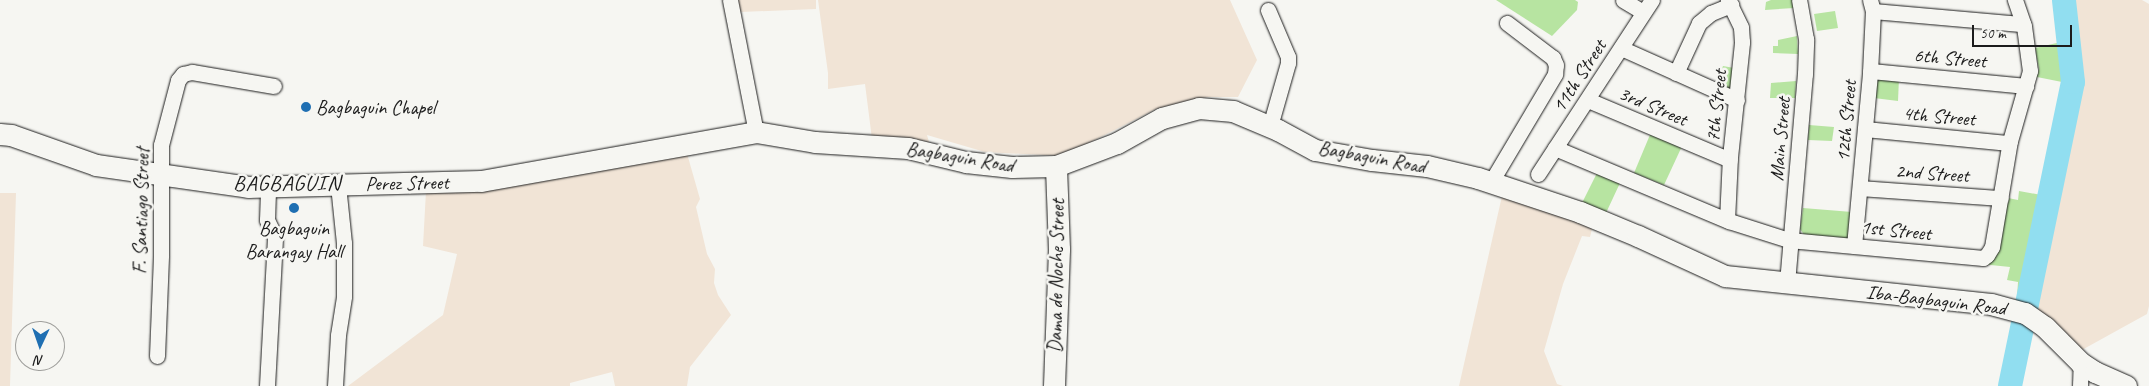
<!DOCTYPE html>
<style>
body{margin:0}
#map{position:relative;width:2149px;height:386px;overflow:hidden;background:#f6f6f2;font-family:Caveat,sans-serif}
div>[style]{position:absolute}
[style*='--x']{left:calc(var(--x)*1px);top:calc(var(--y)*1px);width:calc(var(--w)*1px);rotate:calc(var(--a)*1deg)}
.built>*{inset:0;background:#f1e4d6}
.green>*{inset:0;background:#b7e4a1}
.canal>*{height:14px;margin:-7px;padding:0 7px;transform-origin:7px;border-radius:7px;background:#91def0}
.river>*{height:24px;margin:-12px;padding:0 12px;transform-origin:12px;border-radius:12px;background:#91def0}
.roads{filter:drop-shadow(0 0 1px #1c1c1c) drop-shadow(0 0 1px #1c1c1c)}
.street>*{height:15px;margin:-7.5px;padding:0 7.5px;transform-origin:7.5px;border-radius:7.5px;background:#f6f6f2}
.secondary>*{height:21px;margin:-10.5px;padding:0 10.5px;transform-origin:10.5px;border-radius:10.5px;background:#f6f6f2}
.dots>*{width:14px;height:14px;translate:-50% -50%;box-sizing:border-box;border:2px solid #f6f6f2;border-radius:50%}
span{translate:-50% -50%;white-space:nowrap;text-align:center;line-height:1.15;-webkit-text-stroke:5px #f6f6f2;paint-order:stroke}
.street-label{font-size:20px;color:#1c1c1c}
.poi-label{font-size:20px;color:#1c1c1c}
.left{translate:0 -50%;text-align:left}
.quarter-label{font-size:22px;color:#1c1c1c;letter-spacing:1px}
.north{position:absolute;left:15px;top:321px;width:50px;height:50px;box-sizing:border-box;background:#f6f6f2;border:1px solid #9f9f9c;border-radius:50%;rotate:183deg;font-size:14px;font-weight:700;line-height:20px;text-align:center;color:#1c1c1c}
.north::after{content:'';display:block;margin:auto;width:18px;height:22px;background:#1f6fb2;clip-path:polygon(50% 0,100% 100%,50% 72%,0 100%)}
.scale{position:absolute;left:1972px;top:25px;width:100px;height:22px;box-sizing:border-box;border:2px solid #1c1c1c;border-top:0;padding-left:6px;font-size:15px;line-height:18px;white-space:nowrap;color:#1c1c1c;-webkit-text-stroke:4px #f6f6f2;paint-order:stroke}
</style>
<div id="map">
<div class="built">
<i style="clip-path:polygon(731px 0,816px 0,816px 9px,741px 12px)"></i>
<i style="clip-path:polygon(818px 0,1230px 0,1257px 60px,1238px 97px,1208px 97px,1156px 109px,1063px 156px,985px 152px,927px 135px,929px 142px,872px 139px,865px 84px,828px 89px,828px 73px)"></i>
<i style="clip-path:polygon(2074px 0,2142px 0,2149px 4px,2149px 306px,2147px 314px,2080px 351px,2031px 309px,2081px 80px)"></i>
<i style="clip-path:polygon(686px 150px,700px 199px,696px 207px,707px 254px,715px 269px,714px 283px,718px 295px,731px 315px,690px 367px,687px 386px,615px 386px,612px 372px,570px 383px,570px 386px,348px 386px,443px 315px,457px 254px,423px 246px,426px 191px)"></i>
<i style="clip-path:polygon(0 193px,16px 193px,10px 386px,0 386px)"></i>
<i style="clip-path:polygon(1502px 196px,1593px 225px,1590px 237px,1582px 236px,1563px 284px,1544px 351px,1557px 384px,1563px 386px,1459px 386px)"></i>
</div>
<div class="green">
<i style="clip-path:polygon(1496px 0,1575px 0,1578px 2px,1577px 10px,1552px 36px)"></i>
<i style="clip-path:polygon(1771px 0,1792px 0,1794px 8px,1765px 10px,1766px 2px)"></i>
<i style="clip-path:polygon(1835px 11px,1838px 28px,1817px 31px,1814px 14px)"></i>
<i style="clip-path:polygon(1797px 36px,1798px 54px,1773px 53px,1773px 46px,1778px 46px,1778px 40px)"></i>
<i style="clip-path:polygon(2061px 42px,2068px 62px,2067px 83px,2037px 77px,2039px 69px,2035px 48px)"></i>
<i style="clip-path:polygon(1723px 66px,1734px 68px,1731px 90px,1717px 82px)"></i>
<i style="clip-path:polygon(1875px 75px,1899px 78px,1898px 101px,1874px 98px)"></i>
<i style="clip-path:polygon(1796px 81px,1795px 98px,1770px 98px,1771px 83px)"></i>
<i style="clip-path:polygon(1809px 125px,1834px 127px,1832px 141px,1808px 140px)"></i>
<i style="clip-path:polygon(1652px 130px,1683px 144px,1664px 185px,1634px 173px)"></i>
<i style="clip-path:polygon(1597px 173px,1620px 183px,1606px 213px,1582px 203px)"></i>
<i style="clip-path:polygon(2019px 191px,2047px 196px,2025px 301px,2017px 297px,2018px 282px,2007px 280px,2010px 267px,1981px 264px,1999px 250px,2008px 198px,2018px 200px)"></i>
<i style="clip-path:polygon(1803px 208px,1852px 212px,1849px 240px,1805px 236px,1800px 229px)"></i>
</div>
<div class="canal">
<i style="--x:2064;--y:0;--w:1;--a:90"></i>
</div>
<div class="river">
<i style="--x:2010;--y:386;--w:310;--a:-78.3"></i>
<i style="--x:2073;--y:82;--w:82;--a:-96.3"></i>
</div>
<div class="roads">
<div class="street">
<i style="--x:730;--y:0;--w:135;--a:78.9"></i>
<i style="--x:1623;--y:0;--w:23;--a:31"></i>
<i style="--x:1268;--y:10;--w:51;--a:66.9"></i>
<i style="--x:1288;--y:57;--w:6;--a:90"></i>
<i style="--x:1288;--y:63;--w:66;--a:105.9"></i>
<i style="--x:1873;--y:11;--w:151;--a:5"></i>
<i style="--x:1621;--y:48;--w:127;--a:24.1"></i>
<i style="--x:1871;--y:71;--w:156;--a:5.5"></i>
<i style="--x:1676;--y:73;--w:55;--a:-65.3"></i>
<i style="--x:1699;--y:23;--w:16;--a:-40"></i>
<i style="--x:1711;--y:13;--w:22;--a:-22"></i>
<i style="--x:1588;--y:100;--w:154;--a:22.9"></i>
<i style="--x:1865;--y:129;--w:145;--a:5.6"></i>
<i style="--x:1555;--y:148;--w:189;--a:22.8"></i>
<i style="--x:1729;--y:221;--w:63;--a:17.6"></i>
<i style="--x:1789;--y:240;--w:195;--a:5.3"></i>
<i style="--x:1983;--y:258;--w:5;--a:-37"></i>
<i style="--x:1987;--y:255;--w:9;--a:-58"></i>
<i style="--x:1992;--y:247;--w:108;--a:-80.4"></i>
<i style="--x:2010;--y:141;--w:73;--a:-74.1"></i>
<i style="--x:2030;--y:71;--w:45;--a:-97.6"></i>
<i style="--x:2024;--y:26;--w:28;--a:-109"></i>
<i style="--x:1538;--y:174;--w:208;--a:-56.8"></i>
<i style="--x:1491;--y:182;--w:126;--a:-59.3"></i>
<i style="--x:1555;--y:74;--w:9;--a:-84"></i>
<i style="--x:1556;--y:65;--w:8;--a:-113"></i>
<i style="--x:1553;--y:58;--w:58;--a:-142.7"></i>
<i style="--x:1860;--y:188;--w:141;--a:4.1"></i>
<i style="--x:1727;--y:220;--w:63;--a:-87.3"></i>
<i style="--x:1730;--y:157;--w:116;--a:-84"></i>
<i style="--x:1742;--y:42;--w:15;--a:-94"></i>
<i style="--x:1741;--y:27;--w:30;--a:-116"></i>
<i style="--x:1854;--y:246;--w:175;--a:-84.7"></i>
<i style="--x:1870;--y:72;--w:61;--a:-87.2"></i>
<i style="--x:1873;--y:11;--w:11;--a:-105"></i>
<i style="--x:1787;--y:283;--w:210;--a:-85.1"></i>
<i style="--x:1805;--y:74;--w:35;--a:-88"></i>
<i style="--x:1806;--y:39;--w:40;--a:-100"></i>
<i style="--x:157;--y:356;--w:101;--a:-87.7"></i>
<i style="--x:161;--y:255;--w:110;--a:-90"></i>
<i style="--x:161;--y:145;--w:67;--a:-75.3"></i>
<i style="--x:178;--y:80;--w:8;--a:-50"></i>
<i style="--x:183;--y:74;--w:9;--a:-13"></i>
<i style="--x:192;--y:72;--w:83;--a:9.7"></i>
<i style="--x:267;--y:386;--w:149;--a:-86.9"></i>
<i style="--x:275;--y:237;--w:19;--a:-115"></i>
<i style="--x:267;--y:220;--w:33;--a:-88"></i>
<i style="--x:335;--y:386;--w:51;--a:-86.6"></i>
<i style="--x:338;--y:335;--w:39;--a:-81"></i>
<i style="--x:344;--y:296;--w:53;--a:-90"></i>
<i style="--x:344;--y:243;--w:58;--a:-95.9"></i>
<i style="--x:2080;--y:386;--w:23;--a:-88"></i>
</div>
<div class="secondary">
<i style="--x:0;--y:134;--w:11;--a:5"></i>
<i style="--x:11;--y:135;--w:90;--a:19.4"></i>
<i style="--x:96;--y:165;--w:154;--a:8.2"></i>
<i style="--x:248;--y:187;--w:233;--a:-1.5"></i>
<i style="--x:481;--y:181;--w:279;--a:-10.1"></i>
<i style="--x:756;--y:132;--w:60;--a:9.6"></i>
<i style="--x:815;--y:142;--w:93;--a:3.7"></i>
<i style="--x:908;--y:148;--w:60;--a:13.6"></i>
<i style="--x:966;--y:162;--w:46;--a:6.2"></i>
<i style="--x:1012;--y:167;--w:44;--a:-1.3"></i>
<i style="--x:1056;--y:166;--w:65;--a:-20.7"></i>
<i style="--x:1117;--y:143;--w:51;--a:-29.1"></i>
<i style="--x:1162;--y:118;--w:38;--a:-15"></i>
<i style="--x:1199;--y:108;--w:34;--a:5"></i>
<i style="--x:1233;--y:111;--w:49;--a:22.9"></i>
<i style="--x:1278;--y:130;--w:42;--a:28.4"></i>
<i style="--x:1315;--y:150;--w:58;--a:10"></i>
<i style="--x:1372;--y:160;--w:55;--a:6.2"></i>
<i style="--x:1427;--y:166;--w:52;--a:13.2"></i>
<i style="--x:1478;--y:178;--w:108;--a:18.4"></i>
<i style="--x:1580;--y:212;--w:63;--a:22.5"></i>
<i style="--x:1638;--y:236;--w:96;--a:24.7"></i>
<i style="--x:1725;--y:276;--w:267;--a:6"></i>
<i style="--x:1991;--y:304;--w:35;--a:15"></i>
<i style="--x:2025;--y:313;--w:24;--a:35"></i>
<i style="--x:2045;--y:327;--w:51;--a:45"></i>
<i style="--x:2081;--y:363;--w:17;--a:33"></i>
<i style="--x:2095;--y:372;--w:34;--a:24"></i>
<i style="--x:1054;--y:386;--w:137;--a:-87.9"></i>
<i style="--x:1059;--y:249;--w:83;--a:-92.1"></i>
</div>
</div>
<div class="dots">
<i style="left:306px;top:107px;background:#1f6fb2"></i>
<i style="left:294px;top:208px;background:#1f6fb2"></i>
</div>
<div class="street-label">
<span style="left:1950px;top:58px;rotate:5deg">6th Street</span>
<span style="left:1579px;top:76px;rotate:-57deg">11th Street</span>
<span style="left:1653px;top:106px;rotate:23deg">3rd Street</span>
<span style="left:1716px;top:106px;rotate:-84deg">7th Street</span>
<span style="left:1939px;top:116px;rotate:5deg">4th Street</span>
<span style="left:1846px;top:121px;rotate:-85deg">12th Street</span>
<span style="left:1780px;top:139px;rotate:-85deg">Main Street</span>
<span style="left:960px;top:157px;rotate:9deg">Bagbaguin Road</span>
<span style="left:1372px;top:157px;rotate:10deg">Bagbaguin Road</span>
<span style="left:1932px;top:173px;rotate:4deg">2nd Street</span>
<span style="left:407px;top:183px;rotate:-1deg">Perez Street</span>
<span style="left:141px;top:211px;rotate:-89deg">F. Santiago Street</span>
<span style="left:1896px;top:230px;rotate:6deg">1st Street</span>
<span style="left:1056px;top:276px;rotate:-89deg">Dama de Noche Street</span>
<span style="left:1936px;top:300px;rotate:7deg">Iba-Bagbaguin Road</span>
</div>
<div class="poi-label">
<span class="left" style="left:316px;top:107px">Bagbaguin Chapel</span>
<span style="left:294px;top:240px">Bagbaguin<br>Barangay Hall</span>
</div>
<div class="quarter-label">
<span style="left:287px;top:184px">BAGBAGUIN</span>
</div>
<div class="north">N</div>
<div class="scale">50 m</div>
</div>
